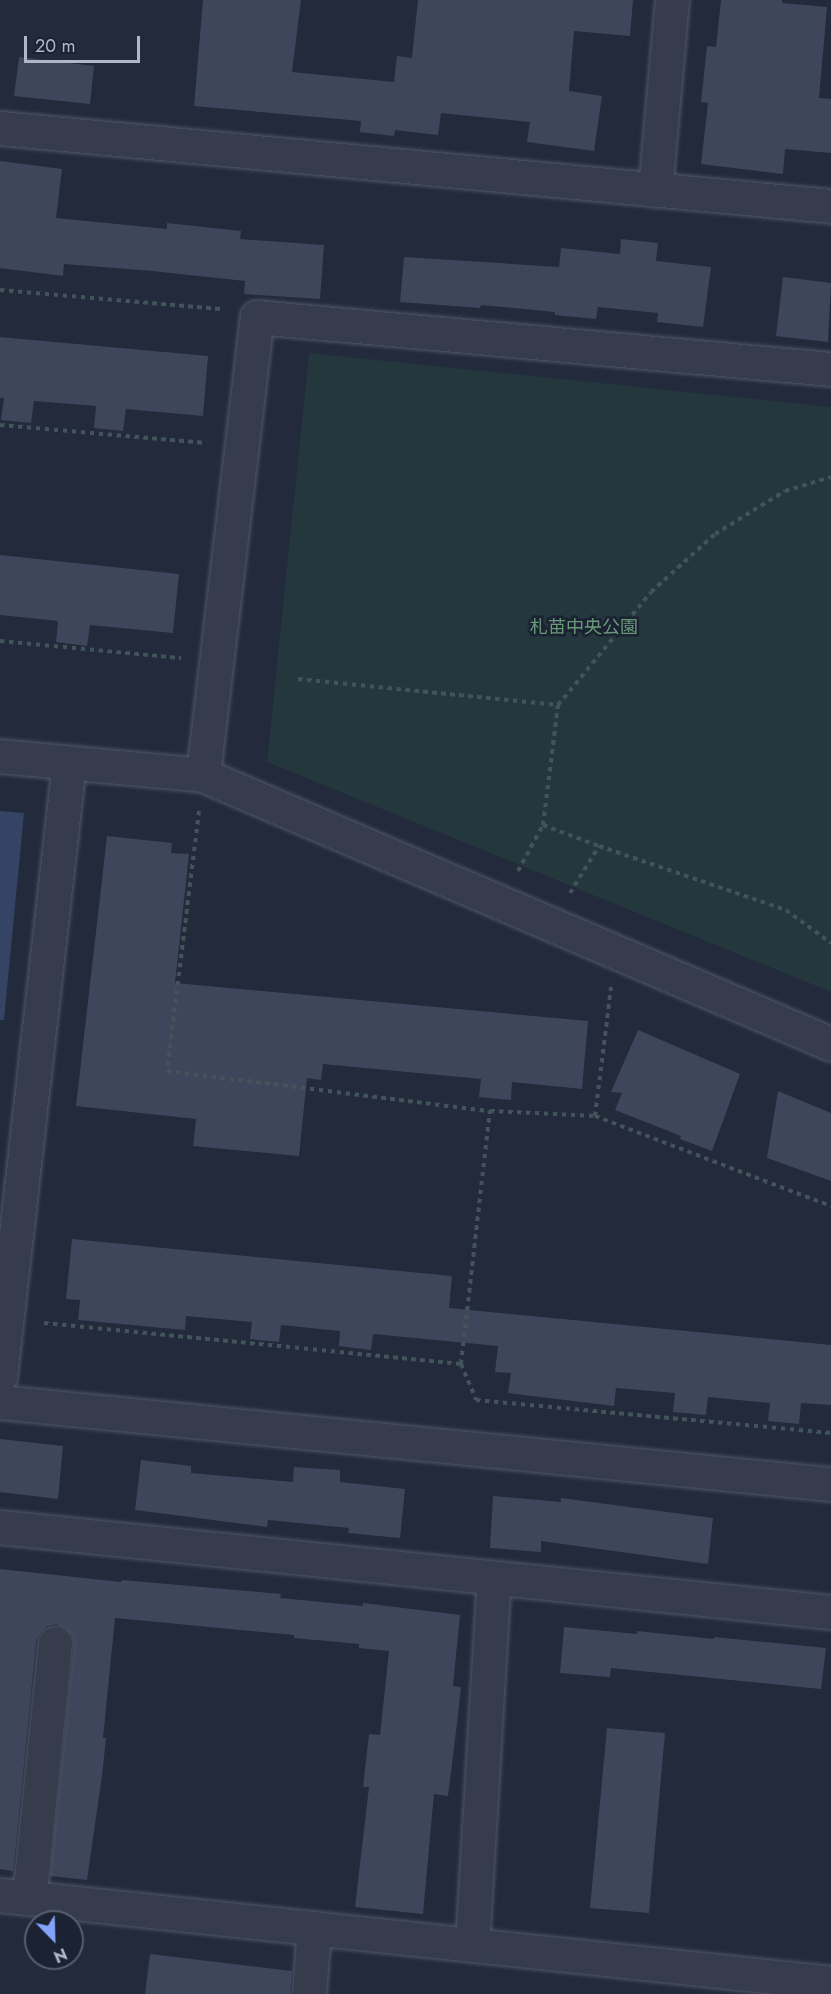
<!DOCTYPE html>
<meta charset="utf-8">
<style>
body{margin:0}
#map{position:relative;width:831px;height:1994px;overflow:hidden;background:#222a3c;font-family:Jost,"Noto Sans JP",sans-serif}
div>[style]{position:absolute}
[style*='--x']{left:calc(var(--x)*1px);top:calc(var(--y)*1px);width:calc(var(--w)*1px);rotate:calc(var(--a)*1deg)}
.green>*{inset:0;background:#24373d}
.water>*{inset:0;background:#354364}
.building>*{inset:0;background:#3e465c}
.path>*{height:4px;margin-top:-2px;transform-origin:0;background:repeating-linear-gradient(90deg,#42545a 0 4.5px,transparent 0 9px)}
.roads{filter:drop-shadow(0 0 2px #515767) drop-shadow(0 0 2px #515767)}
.minor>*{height:33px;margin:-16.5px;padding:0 16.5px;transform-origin:16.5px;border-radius:16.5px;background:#363c4c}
span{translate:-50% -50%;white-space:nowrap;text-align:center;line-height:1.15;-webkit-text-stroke:5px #1b2231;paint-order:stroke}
.park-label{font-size:18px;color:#689979}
.north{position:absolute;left:24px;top:1910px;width:60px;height:60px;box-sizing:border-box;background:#1b2231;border:2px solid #575e6d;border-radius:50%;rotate:157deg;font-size:16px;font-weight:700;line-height:24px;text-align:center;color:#b1b7c8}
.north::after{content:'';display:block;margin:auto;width:21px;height:27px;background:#84a3fa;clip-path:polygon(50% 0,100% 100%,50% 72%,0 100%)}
.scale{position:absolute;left:24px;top:36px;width:116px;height:27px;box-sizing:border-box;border:3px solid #b1b7c8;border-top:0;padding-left:8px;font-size:18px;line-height:21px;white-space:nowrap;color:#b1b7c8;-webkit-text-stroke:4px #1b2231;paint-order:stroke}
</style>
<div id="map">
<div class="green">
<i style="clip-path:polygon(309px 353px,831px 407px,831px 992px,267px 762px)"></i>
</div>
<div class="water">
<i style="clip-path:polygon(0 811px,24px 813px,4px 1020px,0 1020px)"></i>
</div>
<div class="building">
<i style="clip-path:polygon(203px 0,301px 0,292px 72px,394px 82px,397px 56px,412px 58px,418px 0,633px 0,630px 36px,574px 31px,569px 91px,602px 96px,594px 151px,527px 142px,530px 122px,441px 113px,438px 135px,395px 130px,394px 136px,360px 132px,361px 121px,194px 106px)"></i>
<i style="clip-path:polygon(721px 0,782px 0,782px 3px,827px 7px,819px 98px,831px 99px,831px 153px,785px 149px,783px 174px,701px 164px,708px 103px,701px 102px,707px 46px,716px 47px)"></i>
<i style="clip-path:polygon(19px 57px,94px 66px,90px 104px,14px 96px)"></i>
<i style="clip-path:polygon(0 161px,62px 169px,56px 218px,167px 229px,167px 223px,241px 231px,240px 239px,324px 245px,320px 299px,244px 294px,245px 281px,152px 271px,64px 264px,63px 276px,0 268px)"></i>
<i style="clip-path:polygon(621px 239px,658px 243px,656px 261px,711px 267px,703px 327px,657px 322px,658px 313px,598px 307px,596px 319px,555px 315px,555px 312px,481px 305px,480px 308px,400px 302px,404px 257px,559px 267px,561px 248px,620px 254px)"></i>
<i style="clip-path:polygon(783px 277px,831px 283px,828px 342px,776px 336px)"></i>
<i style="clip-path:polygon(0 337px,208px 356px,203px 416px,126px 409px,123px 431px,94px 428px,96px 406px,34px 401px,31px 423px,1px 420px,4px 398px,0 398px)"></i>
<i style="clip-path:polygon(0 555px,179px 574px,173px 633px,90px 625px,87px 646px,56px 642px,58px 621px,0 615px)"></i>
<i style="clip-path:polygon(107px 836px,172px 843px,171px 853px,189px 854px,175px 983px,588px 1021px,582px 1089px,512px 1082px,511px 1100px,479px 1097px,481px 1079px,323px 1064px,321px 1080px,307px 1078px,299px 1156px,193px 1146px,196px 1119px,76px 1106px)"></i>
<i style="clip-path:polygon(638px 1030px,740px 1074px,712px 1151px,680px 1139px,681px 1136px,615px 1110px,622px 1093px,611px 1092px)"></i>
<i style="clip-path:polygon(778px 1091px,831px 1113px,831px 1181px,767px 1158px)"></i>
<i style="clip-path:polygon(72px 1239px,452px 1276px,449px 1308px,831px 1345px,831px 1405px,801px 1403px,799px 1424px,768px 1421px,770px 1403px,708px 1397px,706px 1415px,673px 1412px,675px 1393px,616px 1388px,614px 1406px,508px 1393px,511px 1373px,495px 1372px,498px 1346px,373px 1334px,371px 1350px,339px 1346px,340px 1331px,281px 1325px,279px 1342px,250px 1339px,252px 1322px,186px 1316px,185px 1330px,78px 1320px,80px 1300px,66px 1299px)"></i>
<i style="clip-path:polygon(0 1439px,63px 1446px,58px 1499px,0 1492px)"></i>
<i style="clip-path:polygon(141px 1460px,191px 1466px,191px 1473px,293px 1482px,294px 1467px,340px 1470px,340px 1482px,405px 1489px,400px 1538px,348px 1533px,349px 1528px,268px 1520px,267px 1527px,135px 1510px)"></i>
<i style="clip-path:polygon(493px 1496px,561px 1502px,561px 1498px,713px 1518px,708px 1564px,541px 1541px,541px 1552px,490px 1548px)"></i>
<i style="clip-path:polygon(0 1569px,121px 1582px,122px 1580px,281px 1594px,280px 1598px,363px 1606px,363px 1603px,460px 1615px,453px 1686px,461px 1687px,457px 1723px,448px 1796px,434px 1794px,423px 1914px,355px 1907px,369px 1787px,363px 1787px,369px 1734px,380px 1735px,389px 1651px,359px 1648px,359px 1644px,294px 1638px,294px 1635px,115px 1618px,103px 1738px,106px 1738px,102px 1776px,87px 1880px,50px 1876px,74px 1645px,72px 1635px,65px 1628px,56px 1624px,47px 1626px,40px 1633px,36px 1641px,13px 1871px,0 1869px)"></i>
<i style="clip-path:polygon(564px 1627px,637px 1634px,637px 1631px,714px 1639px,714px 1637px,826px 1648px,821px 1689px,611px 1668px,610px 1677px,560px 1673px)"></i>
<i style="clip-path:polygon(607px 1728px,665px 1733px,649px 1913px,590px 1908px)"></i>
<i style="clip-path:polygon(150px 1954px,292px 1971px,290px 1994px,145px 1994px)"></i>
</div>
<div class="path">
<i style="--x:0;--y:290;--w:224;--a:4.9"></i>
<i style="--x:0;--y:425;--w:207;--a:5"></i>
<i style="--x:0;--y:641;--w:182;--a:5.4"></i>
<i style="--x:298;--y:679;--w:261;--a:5.7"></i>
<i style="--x:199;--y:811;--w:262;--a:97"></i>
<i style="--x:167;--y:1071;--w:325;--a:7.1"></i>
<i style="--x:543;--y:825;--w:60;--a:20.6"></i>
<i style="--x:518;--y:871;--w:52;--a:-61.5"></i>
<i style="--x:543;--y:825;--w:121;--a:-82.9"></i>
<i style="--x:558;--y:705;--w:146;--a:-50.5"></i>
<i style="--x:651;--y:592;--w:86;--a:-42.2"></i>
<i style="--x:715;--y:534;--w:82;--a:-31.6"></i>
<i style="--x:785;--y:491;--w:48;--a:-16.9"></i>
<i style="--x:570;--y:893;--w:55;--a:-58.3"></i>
<i style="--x:599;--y:846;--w:198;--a:18.9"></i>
<i style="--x:786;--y:910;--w:56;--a:36.3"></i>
<i style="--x:595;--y:1116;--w:253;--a:20.9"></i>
<i style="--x:44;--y:1323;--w:419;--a:5.6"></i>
<i style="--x:461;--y:1364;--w:39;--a:67"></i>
<i style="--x:476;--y:1400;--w:357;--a:5.3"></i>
<i style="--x:461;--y:1364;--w:255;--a:-83.5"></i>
<i style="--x:490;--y:1111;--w:105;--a:2.7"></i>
<i style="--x:595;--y:1116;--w:130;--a:-82.9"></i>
</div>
<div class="roads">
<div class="minor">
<i style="--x:0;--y:128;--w:835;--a:5.36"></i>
<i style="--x:655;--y:190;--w:191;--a:-84.9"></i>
<i style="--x:0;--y:756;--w:204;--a:5.3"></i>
<i style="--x:203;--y:775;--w:683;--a:23.19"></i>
<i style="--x:203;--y:775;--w:461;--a:-83.3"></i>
<i style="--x:257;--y:317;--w:576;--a:5.18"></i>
<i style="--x:0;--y:1376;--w:617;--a:-83.58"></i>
<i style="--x:0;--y:1402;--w:835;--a:5.64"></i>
<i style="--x:0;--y:1527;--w:835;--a:5.84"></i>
<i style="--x:0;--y:1895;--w:836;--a:6.04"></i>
<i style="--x:27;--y:1898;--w:18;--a:-77"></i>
<i style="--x:31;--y:1880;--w:238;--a:-84.2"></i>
<i style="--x:472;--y:1945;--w:367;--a:-86.6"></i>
<i style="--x:309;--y:1994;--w:66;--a:-85.7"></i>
</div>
</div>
<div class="park-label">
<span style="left:584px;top:627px">札苗中央公園</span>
</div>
<div class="north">N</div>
<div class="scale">20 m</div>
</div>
